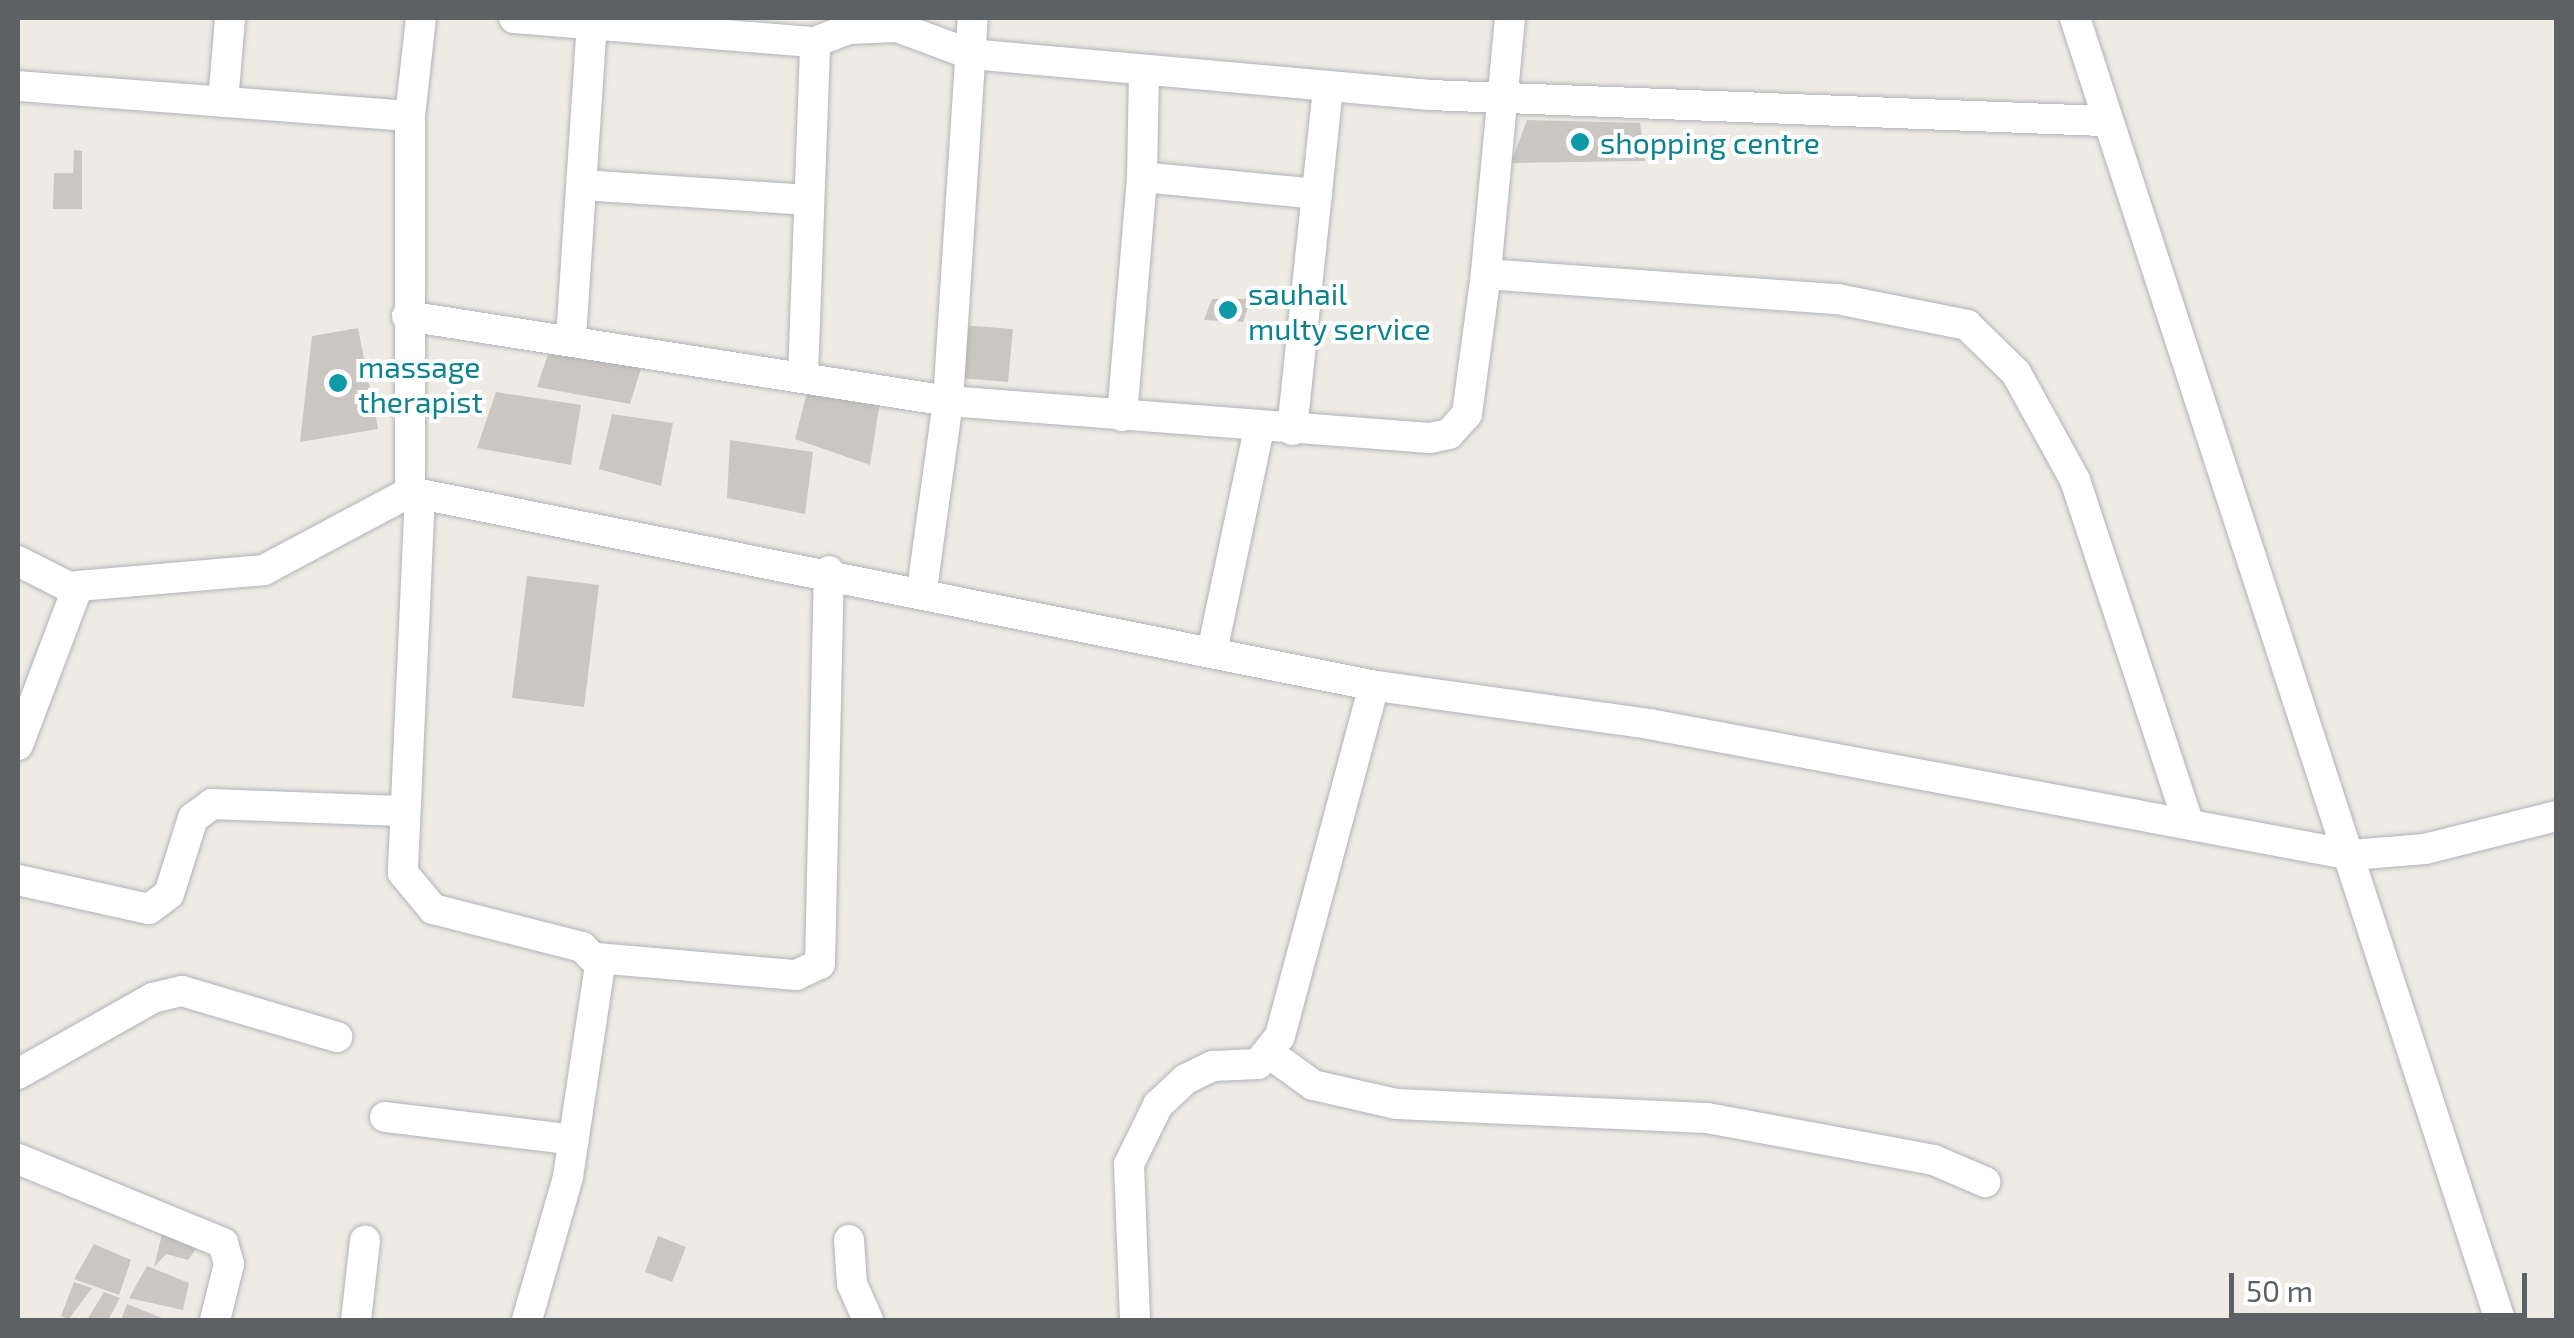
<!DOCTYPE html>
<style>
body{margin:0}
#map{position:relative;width:2574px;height:1338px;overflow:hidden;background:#eeebe5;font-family:"Exo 2",sans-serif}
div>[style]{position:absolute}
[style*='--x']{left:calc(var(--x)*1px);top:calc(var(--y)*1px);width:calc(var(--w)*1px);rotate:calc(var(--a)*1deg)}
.building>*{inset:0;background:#cac6c1}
.roads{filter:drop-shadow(0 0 2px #b0b3b6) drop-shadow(0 0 2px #b0b3b6)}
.minor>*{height:30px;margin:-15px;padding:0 15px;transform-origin:15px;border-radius:15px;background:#fff}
.dots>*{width:28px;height:28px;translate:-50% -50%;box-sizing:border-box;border:5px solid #fff;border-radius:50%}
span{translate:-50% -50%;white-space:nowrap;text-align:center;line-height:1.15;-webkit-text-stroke:8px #fff;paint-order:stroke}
.culture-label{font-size:30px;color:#0d838f}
.left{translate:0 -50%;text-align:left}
.frame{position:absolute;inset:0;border:20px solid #5d6164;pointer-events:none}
.scale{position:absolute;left:2229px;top:1273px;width:298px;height:45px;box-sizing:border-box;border:5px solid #5d6164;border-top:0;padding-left:12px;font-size:30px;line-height:35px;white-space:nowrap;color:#5d6164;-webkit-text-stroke:8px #fff;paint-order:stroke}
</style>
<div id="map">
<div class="building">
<i style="clip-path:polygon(1527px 120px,1640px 123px,1645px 161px,1511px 163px)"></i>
<i style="clip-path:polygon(74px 150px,82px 151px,82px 209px,53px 209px,54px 173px,73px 173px)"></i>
<i style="clip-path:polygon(1212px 299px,1251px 299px,1243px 322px,1204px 320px)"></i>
<i style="clip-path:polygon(961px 325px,1013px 329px,1008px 382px,959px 378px)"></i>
<i style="clip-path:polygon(358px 328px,378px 429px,300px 442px,312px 336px)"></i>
<i style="clip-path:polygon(551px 345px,643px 362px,630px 404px,537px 387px)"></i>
<i style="clip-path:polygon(496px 392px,581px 405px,571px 465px,477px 448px)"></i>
<i style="clip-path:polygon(807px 392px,880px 402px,870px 465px,795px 439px)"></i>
<i style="clip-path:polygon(612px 414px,673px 423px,661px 486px,599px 469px)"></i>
<i style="clip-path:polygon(730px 440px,813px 452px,805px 514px,727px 498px)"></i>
<i style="clip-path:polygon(527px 576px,599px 585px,584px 707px,512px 698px)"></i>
<i style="clip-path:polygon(165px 1221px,204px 1238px,188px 1260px,166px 1254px,154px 1267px)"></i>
<i style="clip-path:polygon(658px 1236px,686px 1247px,672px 1282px,645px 1272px)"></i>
<i style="clip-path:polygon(94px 1244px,131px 1260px,119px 1295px,74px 1279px)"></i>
<i style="clip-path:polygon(147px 1266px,189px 1283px,183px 1310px,129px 1298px)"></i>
<i style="clip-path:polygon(74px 1282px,92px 1288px,69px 1319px,61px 1316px)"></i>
<i style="clip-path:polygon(104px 1292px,120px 1298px,108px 1320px,87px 1320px)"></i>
<i style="clip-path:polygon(127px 1304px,167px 1320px,121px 1320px)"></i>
</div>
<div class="roads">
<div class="minor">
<i style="--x:514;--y:18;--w:302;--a:4.6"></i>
<i style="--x:815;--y:42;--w:36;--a:-21"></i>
<i style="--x:849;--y:29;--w:48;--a:-2.4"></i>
<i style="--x:897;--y:27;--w:78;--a:20.3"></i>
<i style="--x:970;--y:54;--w:461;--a:5.1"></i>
<i style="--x:1429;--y:95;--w:676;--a:2.21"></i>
<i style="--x:1510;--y:18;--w:257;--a:95.4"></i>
<i style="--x:1486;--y:274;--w:352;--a:4.1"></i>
<i style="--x:1837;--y:299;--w:133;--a:11.3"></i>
<i style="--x:1967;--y:325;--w:69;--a:44.4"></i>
<i style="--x:2016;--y:373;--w:122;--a:61.1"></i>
<i style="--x:2075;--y:480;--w:362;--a:71.7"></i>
<i style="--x:2075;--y:18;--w:1370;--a:71.92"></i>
<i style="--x:18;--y:86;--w:393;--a:4.4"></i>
<i style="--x:223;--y:102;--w:84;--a:-85.2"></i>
<i style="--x:1142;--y:177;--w:107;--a:-88.9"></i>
<i style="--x:582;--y:185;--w:227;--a:3.8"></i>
<i style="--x:407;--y:316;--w:548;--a:8.93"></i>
<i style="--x:948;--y:401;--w:483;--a:4.4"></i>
<i style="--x:1430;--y:438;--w:19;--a:-12"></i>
<i style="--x:1449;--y:434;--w:27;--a:-48"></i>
<i style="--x:1467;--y:414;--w:141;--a:-82.3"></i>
<i style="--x:571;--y:338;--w:316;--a:-86.2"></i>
<i style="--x:803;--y:376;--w:334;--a:-87.9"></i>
<i style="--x:1122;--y:416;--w:240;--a:-85.2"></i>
<i style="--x:1142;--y:177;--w:176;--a:5.5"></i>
<i style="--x:1292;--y:430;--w:346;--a:-84"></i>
<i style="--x:410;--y:492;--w:376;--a:-90"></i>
<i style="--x:410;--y:116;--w:99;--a:-83.6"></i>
<i style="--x:420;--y:494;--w:379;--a:92.6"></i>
<i style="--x:403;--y:873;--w:47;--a:50.2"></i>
<i style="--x:433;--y:909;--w:154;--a:14.3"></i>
<i style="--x:582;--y:947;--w:25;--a:45"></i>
<i style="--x:600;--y:965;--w:214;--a:98.6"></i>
<i style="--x:568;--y:1177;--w:149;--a:106"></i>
<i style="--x:18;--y:561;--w:64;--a:27"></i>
<i style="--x:922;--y:589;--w:190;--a:-82.1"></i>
<i style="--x:948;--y:401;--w:384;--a:-86.3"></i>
<i style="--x:1213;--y:647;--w:224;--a:-78.1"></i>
<i style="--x:18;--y:745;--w:170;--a:-69.3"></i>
<i style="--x:78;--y:586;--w:187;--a:-4.9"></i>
<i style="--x:264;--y:570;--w:166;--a:-28.1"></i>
<i style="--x:410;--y:492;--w:985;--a:11.36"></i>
<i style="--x:1376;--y:686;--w:276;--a:7.9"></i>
<i style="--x:1649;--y:724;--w:715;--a:10.56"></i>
<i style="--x:2352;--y:855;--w:73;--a:-4.7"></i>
<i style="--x:2425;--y:849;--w:135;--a:-14.1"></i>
<i style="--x:18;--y:880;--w:134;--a:12.5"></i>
<i style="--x:149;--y:909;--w:25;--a:-37"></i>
<i style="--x:169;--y:894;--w:80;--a:-72.5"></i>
<i style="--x:193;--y:818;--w:24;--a:-36"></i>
<i style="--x:212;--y:804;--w:188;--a:2.1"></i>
<i style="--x:596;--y:958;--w:201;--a:4.9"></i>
<i style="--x:796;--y:975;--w:26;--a:-25"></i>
<i style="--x:820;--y:964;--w:393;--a:-88.7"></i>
<i style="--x:1269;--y:1053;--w:54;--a:36"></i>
<i style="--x:1313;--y:1085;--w:85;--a:12.9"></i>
<i style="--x:1396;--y:1104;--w:311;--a:2.6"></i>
<i style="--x:1707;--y:1118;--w:231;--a:10.5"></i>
<i style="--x:1934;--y:1160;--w:56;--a:23.3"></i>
<i style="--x:18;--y:1074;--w:155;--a:-29.4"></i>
<i style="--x:153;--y:998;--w:30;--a:-14"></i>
<i style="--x:182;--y:991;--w:162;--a:16.5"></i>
<i style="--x:385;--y:1117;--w:190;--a:6.9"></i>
<i style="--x:18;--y:1159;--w:222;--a:22.3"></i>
<i style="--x:223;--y:1243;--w:22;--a:74"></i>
<i style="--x:229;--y:1264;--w:58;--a:104"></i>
<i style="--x:849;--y:1240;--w:44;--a:86.1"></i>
<i style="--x:852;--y:1284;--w:39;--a:66"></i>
<i style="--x:356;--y:1320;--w:80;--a:-83.5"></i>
<i style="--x:1135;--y:1320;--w:156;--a:-92.2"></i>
<i style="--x:1129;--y:1164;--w:66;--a:-63.8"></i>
<i style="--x:1158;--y:1105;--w:38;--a:-43"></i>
<i style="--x:1186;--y:1079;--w:30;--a:-26"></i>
<i style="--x:1213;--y:1066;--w:45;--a:-2.5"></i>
<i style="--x:1258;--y:1064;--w:36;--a:-52"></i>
<i style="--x:1280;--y:1036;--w:362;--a:-75"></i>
</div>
</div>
<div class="dots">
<i style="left:1580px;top:142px;background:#0f9aa8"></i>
<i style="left:1228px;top:310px;background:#0f9aa8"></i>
<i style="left:338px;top:383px;background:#0f9aa8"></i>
</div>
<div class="culture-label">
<span class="left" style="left:1600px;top:142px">shopping centre</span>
<span class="left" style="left:1248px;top:310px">sauhail<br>multy service</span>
<span class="left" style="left:358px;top:383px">massage<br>therapist</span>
</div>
<div class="frame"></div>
<div class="scale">50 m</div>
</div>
